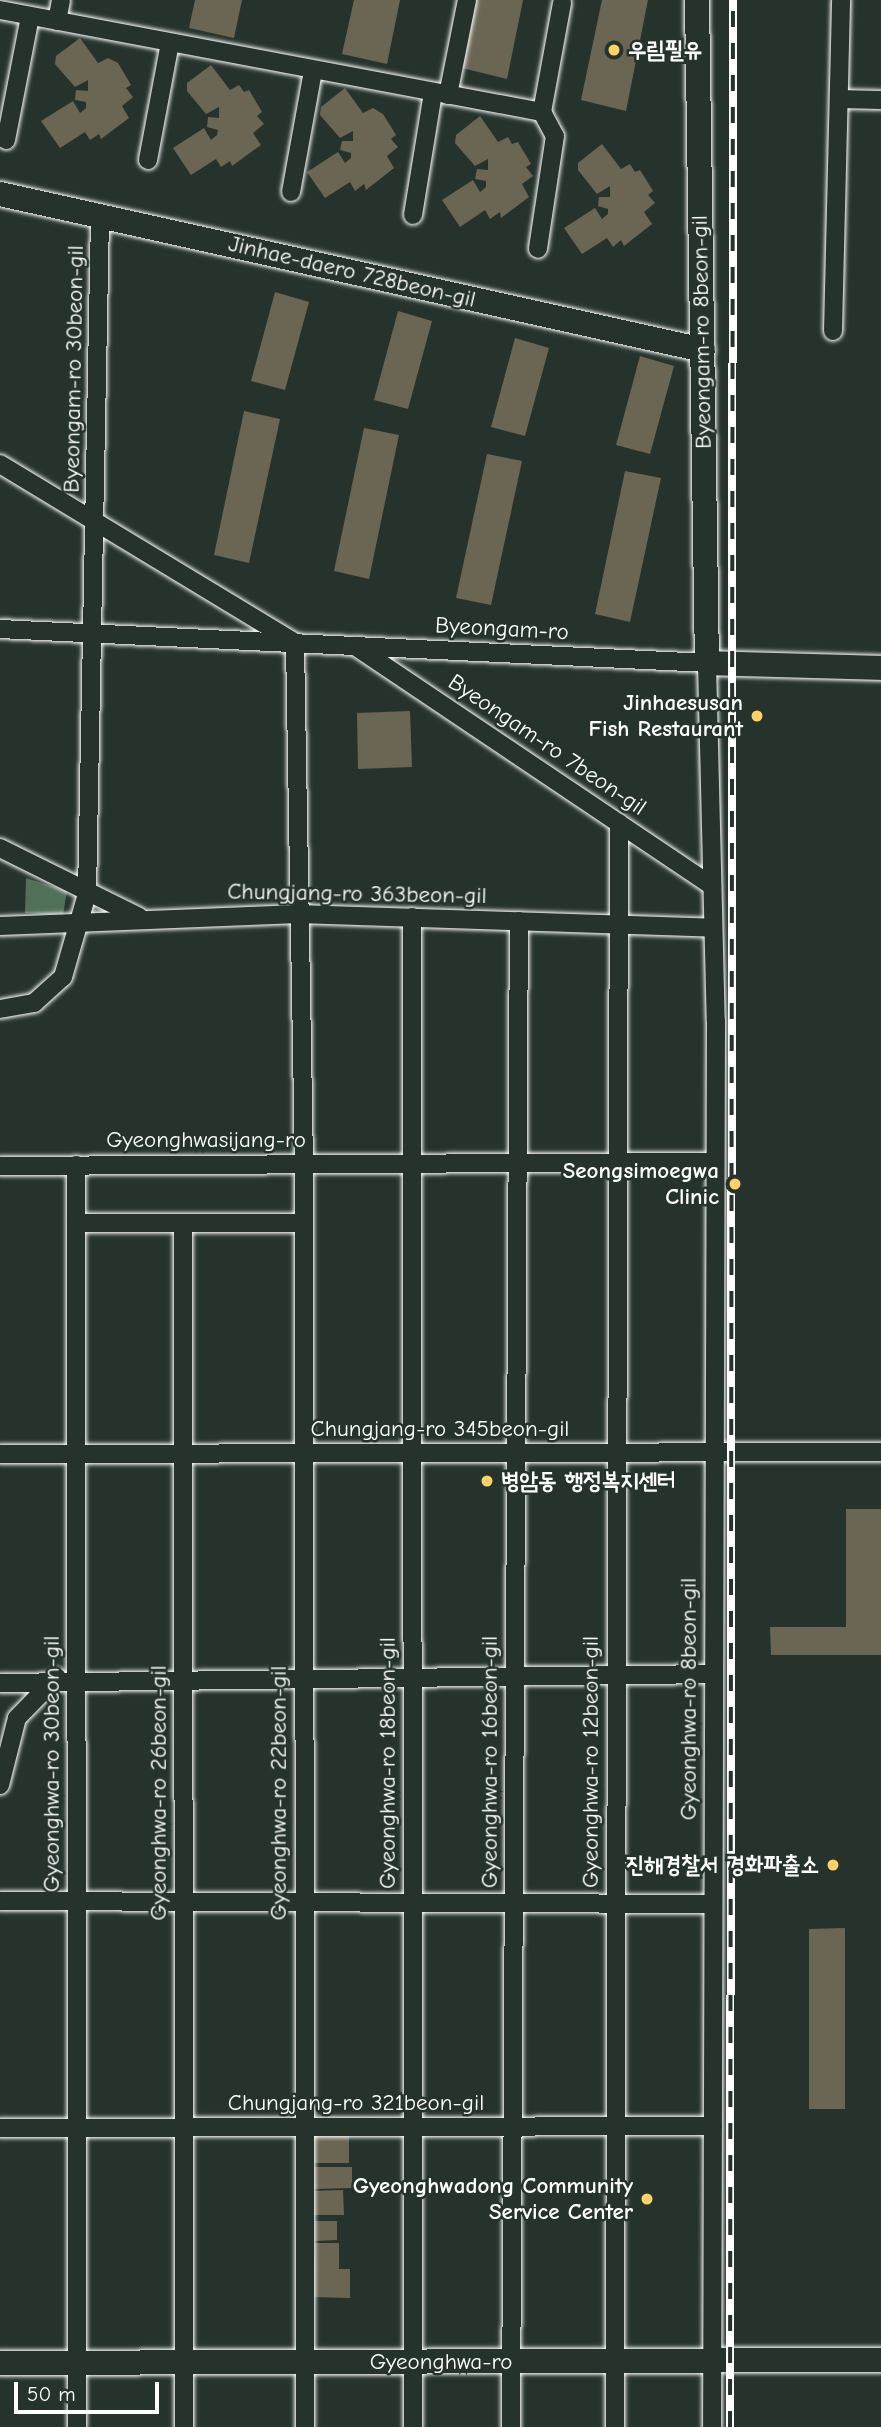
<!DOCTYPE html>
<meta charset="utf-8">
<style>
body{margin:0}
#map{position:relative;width:881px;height:2427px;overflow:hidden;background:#26332d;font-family:"Comic Neue","Poor Story",sans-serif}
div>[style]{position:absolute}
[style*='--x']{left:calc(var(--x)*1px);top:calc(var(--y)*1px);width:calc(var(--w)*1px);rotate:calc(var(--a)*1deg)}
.green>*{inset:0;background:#517058}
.building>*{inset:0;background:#6b6653}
.roads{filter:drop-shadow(0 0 2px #fff) drop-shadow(0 0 2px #fff)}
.street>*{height:18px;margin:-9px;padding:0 9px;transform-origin:9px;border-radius:9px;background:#26332d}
.secondary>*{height:24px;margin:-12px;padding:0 12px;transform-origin:12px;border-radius:12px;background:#26332d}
.rail>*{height:8px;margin-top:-4px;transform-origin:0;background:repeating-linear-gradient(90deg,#26332d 0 16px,#fff 0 32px);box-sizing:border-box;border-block:2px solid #fff}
.dots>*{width:19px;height:19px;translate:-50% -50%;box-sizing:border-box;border:4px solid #26332d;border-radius:50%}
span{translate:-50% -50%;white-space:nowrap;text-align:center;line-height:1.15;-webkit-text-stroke:5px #26332d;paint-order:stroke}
.poi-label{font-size:23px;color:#fff;font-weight:700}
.left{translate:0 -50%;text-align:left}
.right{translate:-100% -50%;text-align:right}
.street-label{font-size:23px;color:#fff}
.scale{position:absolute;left:14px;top:2382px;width:145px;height:32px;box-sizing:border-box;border:4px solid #fff;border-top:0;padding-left:9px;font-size:21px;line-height:24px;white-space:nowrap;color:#fff;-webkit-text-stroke:5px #26332d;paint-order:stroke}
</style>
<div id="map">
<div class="green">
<i style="clip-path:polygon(26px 878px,67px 891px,63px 915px,25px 913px)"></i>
</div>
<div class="building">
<i style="clip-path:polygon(195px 0,242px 0,234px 38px,189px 28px)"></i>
<i style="clip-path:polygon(354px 0,400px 0,387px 64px,342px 54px)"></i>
<i style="clip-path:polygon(476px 0,523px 0,507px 79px,462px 68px)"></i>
<i style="clip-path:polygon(602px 0,648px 0,626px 111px,581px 100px)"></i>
<i style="clip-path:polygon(80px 38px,98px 63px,108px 58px,118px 63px,131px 85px,126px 88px,133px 97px,122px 106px,129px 118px,101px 139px,99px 134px,90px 140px,85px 132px,60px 148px,41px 121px,73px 101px,80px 113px,86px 108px,86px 102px,75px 100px,76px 90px,88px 91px,88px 80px,75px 87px,55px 64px,56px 56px)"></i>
<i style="clip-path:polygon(211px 65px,230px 90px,239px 85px,244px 92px,249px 90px,262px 112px,257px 116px,264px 124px,253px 133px,261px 145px,232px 166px,230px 161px,221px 167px,216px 159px,191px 175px,173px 148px,204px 128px,211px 140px,217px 135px,218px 130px,207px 127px,208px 117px,219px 118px,219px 107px,206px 114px,187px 91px,187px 83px)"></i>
<i style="clip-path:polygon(345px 88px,363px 113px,373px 108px,383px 114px,396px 135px,391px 139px,398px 147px,387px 156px,394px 168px,366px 190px,364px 184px,355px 191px,350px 182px,325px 198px,307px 172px,338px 152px,345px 163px,351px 158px,351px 153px,340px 150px,342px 141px,353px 141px,353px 131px,340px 138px,320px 115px,321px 107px)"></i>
<i style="clip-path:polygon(480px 116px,498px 142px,508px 137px,512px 144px,518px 142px,531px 164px,526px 167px,533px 176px,522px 184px,529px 197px,501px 218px,500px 212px,490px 219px,485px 210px,460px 227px,442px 200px,473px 180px,480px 192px,486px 187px,486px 181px,475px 179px,477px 169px,488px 170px,488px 159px,475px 166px,455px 143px,456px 135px)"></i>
<i style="clip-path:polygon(602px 144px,621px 169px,630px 164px,635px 172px,640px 170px,653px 191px,648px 195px,655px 203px,644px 212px,652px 224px,624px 246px,621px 240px,613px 247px,607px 238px,582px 254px,564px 228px,595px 208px,602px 219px,608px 214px,608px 209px,598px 206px,599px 197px,610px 197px,610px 186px,597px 194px,578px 170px,578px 163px)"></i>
<i style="clip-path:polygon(275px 292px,309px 302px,285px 390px,251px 381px)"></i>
<i style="clip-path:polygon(398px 311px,432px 321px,408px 409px,374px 400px)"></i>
<i style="clip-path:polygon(515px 338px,549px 348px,525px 436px,491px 427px)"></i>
<i style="clip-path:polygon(640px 356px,674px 366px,650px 454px,616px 445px)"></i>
<i style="clip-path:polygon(244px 411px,280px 419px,249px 563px,214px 555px)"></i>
<i style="clip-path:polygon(364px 428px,399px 435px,369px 579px,334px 571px)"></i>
<i style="clip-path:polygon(487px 454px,522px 461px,491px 605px,456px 598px)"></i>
<i style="clip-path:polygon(625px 471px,661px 478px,630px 622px,595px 614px)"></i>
<i style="clip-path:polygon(410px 711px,412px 767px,358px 769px,357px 713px)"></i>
<i style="clip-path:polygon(846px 1509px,881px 1509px,881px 1655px,771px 1655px,770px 1627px,846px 1627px)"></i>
<i style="clip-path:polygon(845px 1928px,845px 2109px,809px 2109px,809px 1929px)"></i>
<i style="clip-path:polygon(308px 2133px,349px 2133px,349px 2163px,308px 2163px)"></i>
<i style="clip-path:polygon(313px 2167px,352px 2167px,352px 2188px,313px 2189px)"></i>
<i style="clip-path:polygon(343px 2190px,344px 2215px,309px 2215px,309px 2191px)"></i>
<i style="clip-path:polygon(315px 2221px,337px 2221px,337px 2240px,315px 2241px)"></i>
<i style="clip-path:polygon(315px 2243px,339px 2243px,339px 2269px,350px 2269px,350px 2298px,313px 2297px)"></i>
</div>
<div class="roads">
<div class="street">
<i style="--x:0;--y:10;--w:552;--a:10.66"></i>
<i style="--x:542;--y:112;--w:27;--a:62"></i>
<i style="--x:555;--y:136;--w:114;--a:98.6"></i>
<i style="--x:57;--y:21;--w:21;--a:-79"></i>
<i style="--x:448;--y:95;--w:97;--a:-78.7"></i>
<i style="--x:839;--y:99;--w:42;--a:1.4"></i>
<i style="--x:542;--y:112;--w:111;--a:-79.6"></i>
<i style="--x:6;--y:140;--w:126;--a:-79"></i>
<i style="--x:148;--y:160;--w:119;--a:-79.4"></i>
<i style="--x:291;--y:192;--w:123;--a:-79.7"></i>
<i style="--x:413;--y:215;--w:124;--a:-80.7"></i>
<i style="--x:833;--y:331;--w:331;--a:-88.6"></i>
<i style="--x:0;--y:464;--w:345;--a:31.2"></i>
<i style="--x:295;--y:643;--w:521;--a:89.01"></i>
<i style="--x:304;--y:1164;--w:1263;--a:89.95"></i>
<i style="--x:0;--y:629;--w:708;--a:2.75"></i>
<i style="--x:707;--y:663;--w:358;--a:88.6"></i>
<i style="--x:716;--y:1021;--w:1406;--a:90.16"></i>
<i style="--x:355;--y:646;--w:430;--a:33.9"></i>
<i style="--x:0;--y:848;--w:155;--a:26.4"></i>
<i style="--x:412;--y:917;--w:1510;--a:89.96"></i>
<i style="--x:0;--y:926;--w:299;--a:-2.3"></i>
<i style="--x:299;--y:914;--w:414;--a:1.9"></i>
<i style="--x:0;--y:1009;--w:35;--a:-10"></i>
<i style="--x:34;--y:1003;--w:39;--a:-42"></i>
<i style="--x:63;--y:977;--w:86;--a:-73.9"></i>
<i style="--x:87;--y:894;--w:678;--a:-88.9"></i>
<i style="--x:76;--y:1165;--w:1262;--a:89.95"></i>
<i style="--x:0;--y:1166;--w:715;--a:-0.32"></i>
<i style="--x:76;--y:1223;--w:228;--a:0"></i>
<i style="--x:183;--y:1224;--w:1203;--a:89.95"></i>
<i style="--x:0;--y:1454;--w:881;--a:-0.13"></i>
<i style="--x:0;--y:1683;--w:714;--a:-0.72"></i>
<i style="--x:0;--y:1785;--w:69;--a:-75.8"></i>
<i style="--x:17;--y:1718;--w:57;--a:-45.7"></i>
<i style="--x:0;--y:1901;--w:713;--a:0.24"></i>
<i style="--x:0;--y:2128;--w:713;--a:-0.16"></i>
<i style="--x:511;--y:2427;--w:1506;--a:-89.7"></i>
<i style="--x:615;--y:2427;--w:1604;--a:-89.86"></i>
</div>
<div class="secondary">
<i style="--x:697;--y:0;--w:663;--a:89.14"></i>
<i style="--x:707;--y:663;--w:174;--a:1.6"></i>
<i style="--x:0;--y:194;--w:720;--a:12.51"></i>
<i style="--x:0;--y:2363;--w:881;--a:-0.2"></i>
</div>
</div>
<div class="rail">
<i style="--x:730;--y:2427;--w:2427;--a:-89.93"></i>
</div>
<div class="dots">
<i style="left:614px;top:50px;background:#ffd166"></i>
<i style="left:757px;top:716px;background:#ffd166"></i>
<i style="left:735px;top:1184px;background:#ffd166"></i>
<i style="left:487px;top:1481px;background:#ffd166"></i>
<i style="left:833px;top:1865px;background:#ffd166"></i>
<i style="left:647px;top:2199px;background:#ffd166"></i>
</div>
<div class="poi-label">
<span class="left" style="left:628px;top:50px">우림필유</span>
<span class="right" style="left:743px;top:716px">Jinhaesusan<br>Fish Restaurant</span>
<span class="right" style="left:719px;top:1184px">Seongsimoegwa<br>Clinic</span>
<span class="left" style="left:501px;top:1481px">병암동 행정복지센터</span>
<span class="right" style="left:819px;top:1865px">진해경찰서 경화파출소</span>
<span class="right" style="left:633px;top:2199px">Gyeonghwadong Community<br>Service Center</span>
</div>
<div class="street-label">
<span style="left:352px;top:272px;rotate:13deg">Jinhae-daero 728beon-gil</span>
<span style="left:702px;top:332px;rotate:-91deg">Byeongam-ro 8beon-gil</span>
<span style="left:74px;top:369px;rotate:-89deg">Byeongam-ro 30beon-gil</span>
<span style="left:502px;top:629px;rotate:3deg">Byeongam-ro</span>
<span style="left:547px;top:745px;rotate:34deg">Byeongam-ro 7beon-gil</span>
<span style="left:357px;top:894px;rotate:1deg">Chungjang-ro 363beon-gil</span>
<span style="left:206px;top:1140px">Gyeonghwasijang-ro</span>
<span style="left:440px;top:1429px">Chungjang-ro 345beon-gil</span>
<span style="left:689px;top:1699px;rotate:-90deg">Gyeonghwa-ro 8beon-gil</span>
<span style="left:490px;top:1762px;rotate:-90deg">Gyeonghwa-ro 16beon-gil</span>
<span style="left:591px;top:1762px;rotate:-90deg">Gyeonghwa-ro 12beon-gil</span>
<span style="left:388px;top:1763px;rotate:-90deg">Gyeonghwa-ro 18beon-gil</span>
<span style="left:52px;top:1764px;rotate:-90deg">Gyeonghwa-ro 30beon-gil</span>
<span style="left:159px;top:1793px;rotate:-90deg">Gyeonghwa-ro 26beon-gil</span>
<span style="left:279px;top:1793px;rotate:-90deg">Gyeonghwa-ro 22beon-gil</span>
<span style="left:356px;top:2103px">Chungjang-ro 321beon-gil</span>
<span style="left:441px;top:2362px">Gyeonghwa-ro</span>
</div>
<div class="scale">50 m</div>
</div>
